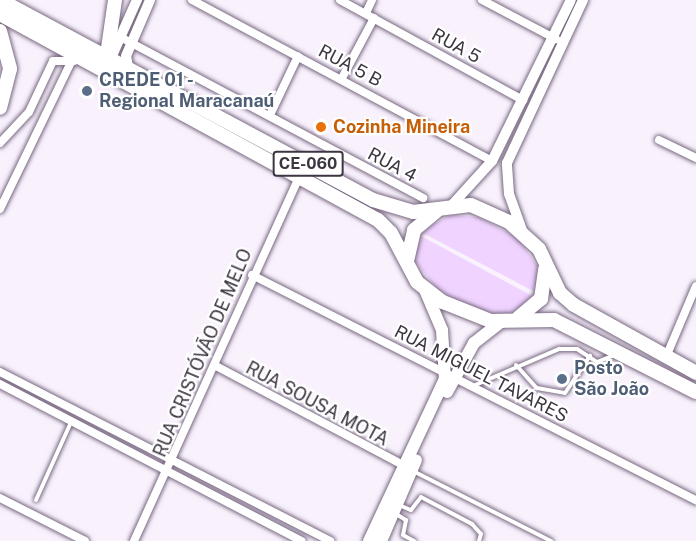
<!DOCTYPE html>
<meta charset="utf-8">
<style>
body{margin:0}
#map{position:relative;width:696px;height:541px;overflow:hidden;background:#f9f2fd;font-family:"Public Sans",sans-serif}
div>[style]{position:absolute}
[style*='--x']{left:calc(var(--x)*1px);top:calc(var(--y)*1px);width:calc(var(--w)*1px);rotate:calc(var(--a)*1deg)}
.green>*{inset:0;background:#f0d3ff}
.roads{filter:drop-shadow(0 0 2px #786881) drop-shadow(0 0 2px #786881)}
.lane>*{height:4px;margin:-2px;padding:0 2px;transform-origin:2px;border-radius:2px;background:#fff}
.street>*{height:8px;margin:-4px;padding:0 4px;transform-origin:4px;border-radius:4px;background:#fff}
.secondary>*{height:10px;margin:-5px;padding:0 5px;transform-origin:5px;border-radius:5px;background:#fff}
.primary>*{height:12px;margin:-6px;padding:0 6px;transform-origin:6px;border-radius:6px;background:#fff}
.highway>*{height:14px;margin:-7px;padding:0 7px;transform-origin:7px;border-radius:7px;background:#fff}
.dots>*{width:16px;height:16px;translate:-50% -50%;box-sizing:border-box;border:3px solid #fff;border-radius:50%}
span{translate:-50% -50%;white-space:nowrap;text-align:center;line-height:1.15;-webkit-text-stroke:4.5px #fff;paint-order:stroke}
.shield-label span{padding:2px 4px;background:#fff;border:2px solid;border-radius:4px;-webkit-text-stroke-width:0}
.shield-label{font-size:16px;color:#3d3541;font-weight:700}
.street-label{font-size:18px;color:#3d3541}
.service-label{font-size:18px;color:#4e5e75;font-weight:700}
.left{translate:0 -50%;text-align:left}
.food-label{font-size:18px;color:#c56008;font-weight:700}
</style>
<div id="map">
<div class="green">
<i style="clip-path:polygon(450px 215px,478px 217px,518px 238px,539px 269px,535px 292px,421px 232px)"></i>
<i style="clip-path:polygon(419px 235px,534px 297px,511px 313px,482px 314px,439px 291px,413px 259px)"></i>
</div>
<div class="roads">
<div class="lane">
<i style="--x:516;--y:365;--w:31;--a:48"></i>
<i style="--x:537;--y:388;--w:28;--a:10"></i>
<i style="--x:565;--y:393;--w:45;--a:-56"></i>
<i style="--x:473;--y:386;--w:94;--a:-23.3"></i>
<i style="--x:559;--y:349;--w:18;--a:0"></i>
<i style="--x:577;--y:349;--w:24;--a:33"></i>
<i style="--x:597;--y:362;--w:18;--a:-22"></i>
<i style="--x:415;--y:472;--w:153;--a:26.9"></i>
<i style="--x:36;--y:500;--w:85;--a:-65.8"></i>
<i style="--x:399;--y:505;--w:13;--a:23"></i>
<i style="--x:411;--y:510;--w:16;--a:-52"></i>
<i style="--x:421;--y:497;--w:58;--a:27.9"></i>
<i style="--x:472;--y:524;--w:13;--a:48"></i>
<i style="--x:481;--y:534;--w:7;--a:106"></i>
<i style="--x:396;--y:514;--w:12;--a:31"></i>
<i style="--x:406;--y:520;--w:15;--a:101"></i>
<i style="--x:403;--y:535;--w:13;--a:29"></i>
</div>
<div class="street">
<i style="--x:192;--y:0;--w:340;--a:28.2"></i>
<i style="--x:340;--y:0;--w:209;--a:28.7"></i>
<i style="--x:482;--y:0;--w:84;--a:27.8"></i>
<i style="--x:366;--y:13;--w:14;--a:-65"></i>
<i style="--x:124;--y:39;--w:339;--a:28"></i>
<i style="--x:342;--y:78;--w:68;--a:-61.9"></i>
<i style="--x:270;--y:115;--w:65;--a:-64.6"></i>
<i style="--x:659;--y:140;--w:41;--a:25.9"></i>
<i style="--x:0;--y:143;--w:42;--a:-46.9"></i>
<i style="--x:29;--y:112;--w:56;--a:-64.8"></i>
<i style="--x:53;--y:61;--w:21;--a:0"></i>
<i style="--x:323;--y:172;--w:23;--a:-59"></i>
<i style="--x:0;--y:209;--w:165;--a:-64.2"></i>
<i style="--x:252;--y:275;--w:498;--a:26.9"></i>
<i style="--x:666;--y:357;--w:77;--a:-67.1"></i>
<i style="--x:216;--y:366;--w:214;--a:27.9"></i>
<i style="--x:0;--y:372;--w:371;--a:27.1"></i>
<i style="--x:0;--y:384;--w:340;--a:27.5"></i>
<i style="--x:0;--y:498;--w:95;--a:26.8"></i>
<i style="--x:134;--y:541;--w:400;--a:-65.6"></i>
</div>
<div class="secondary">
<i style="--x:111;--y:58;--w:64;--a:-65.9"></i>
<i style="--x:128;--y:67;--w:11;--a:-100"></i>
<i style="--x:126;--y:56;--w:61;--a:-66.8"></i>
<i style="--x:451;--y:206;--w:61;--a:-47.7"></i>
<i style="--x:492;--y:161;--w:179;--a:-63.9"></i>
<i style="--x:523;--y:233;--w:41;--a:-109.7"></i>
<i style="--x:509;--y:194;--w:31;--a:-94"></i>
<i style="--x:507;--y:163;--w:180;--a:-65"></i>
</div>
<div class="primary">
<i style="--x:447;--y:392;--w:56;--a:-61.1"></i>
<i style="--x:474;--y:343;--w:36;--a:-38"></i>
<i style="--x:369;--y:541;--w:179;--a:-64.9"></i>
<i style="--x:445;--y:379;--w:49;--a:-93.5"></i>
<i style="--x:442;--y:330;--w:43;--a:-113"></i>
<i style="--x:381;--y:541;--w:88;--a:-66.6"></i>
</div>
<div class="highway">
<i style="--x:0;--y:0;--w:423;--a:28.2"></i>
<i style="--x:373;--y:200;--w:42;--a:16.7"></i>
<i style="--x:413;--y:212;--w:58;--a:-6.9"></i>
<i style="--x:471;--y:205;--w:42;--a:24.1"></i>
<i style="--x:509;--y:222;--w:40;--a:42"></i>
<i style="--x:539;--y:249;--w:49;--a:64.5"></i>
<i style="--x:560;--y:293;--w:18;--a:41"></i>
<i style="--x:574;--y:305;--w:140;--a:29.1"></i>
<i style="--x:0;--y:14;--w:430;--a:28.6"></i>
<i style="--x:378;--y:220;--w:18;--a:45"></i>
<i style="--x:391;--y:233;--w:55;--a:62"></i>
<i style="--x:417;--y:282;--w:33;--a:38"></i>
<i style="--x:443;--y:302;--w:52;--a:21.6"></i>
<i style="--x:491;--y:321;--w:63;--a:-0.9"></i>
<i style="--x:554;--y:320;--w:159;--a:26.9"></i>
<i style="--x:0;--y:31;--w:39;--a:75"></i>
<i style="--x:10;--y:69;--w:40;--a:104.4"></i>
<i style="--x:107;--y:55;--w:56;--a:-81.7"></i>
<i style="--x:407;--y:261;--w:32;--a:-77"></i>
<i style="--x:414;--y:230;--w:30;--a:-40"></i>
<i style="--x:518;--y:318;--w:30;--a:-40"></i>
<i style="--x:541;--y:299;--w:30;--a:-82"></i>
</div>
</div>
<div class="dots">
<i style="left:87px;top:91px;background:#5c6f8a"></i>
<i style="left:321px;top:127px;background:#e8710a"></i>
<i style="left:562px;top:379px;background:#5c6f8a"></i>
</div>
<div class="shield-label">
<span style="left:308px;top:164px">CE-060</span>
</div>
<div class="street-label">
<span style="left:456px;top:46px;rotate:29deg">RUA 5</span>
<span style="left:350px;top:66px;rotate:28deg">RUA 5 B</span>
<span style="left:392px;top:165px;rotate:28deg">RUA 4</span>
<span style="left:203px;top:353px;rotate:-67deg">RUA CRISTÓVÃO DE MELO</span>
<span style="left:481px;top:374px;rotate:27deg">RUA MIGUEL TAVARES</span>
<span style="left:317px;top:404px;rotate:28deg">RUA SOUSA MOTA</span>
</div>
<div class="service-label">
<span class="left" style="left:99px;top:91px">CREDE 01 -<br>Regional Maracanaú</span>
<span class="left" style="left:574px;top:379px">Posto<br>São João</span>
</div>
<div class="food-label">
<span class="left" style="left:333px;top:127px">Cozinha Mineira</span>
</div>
</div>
